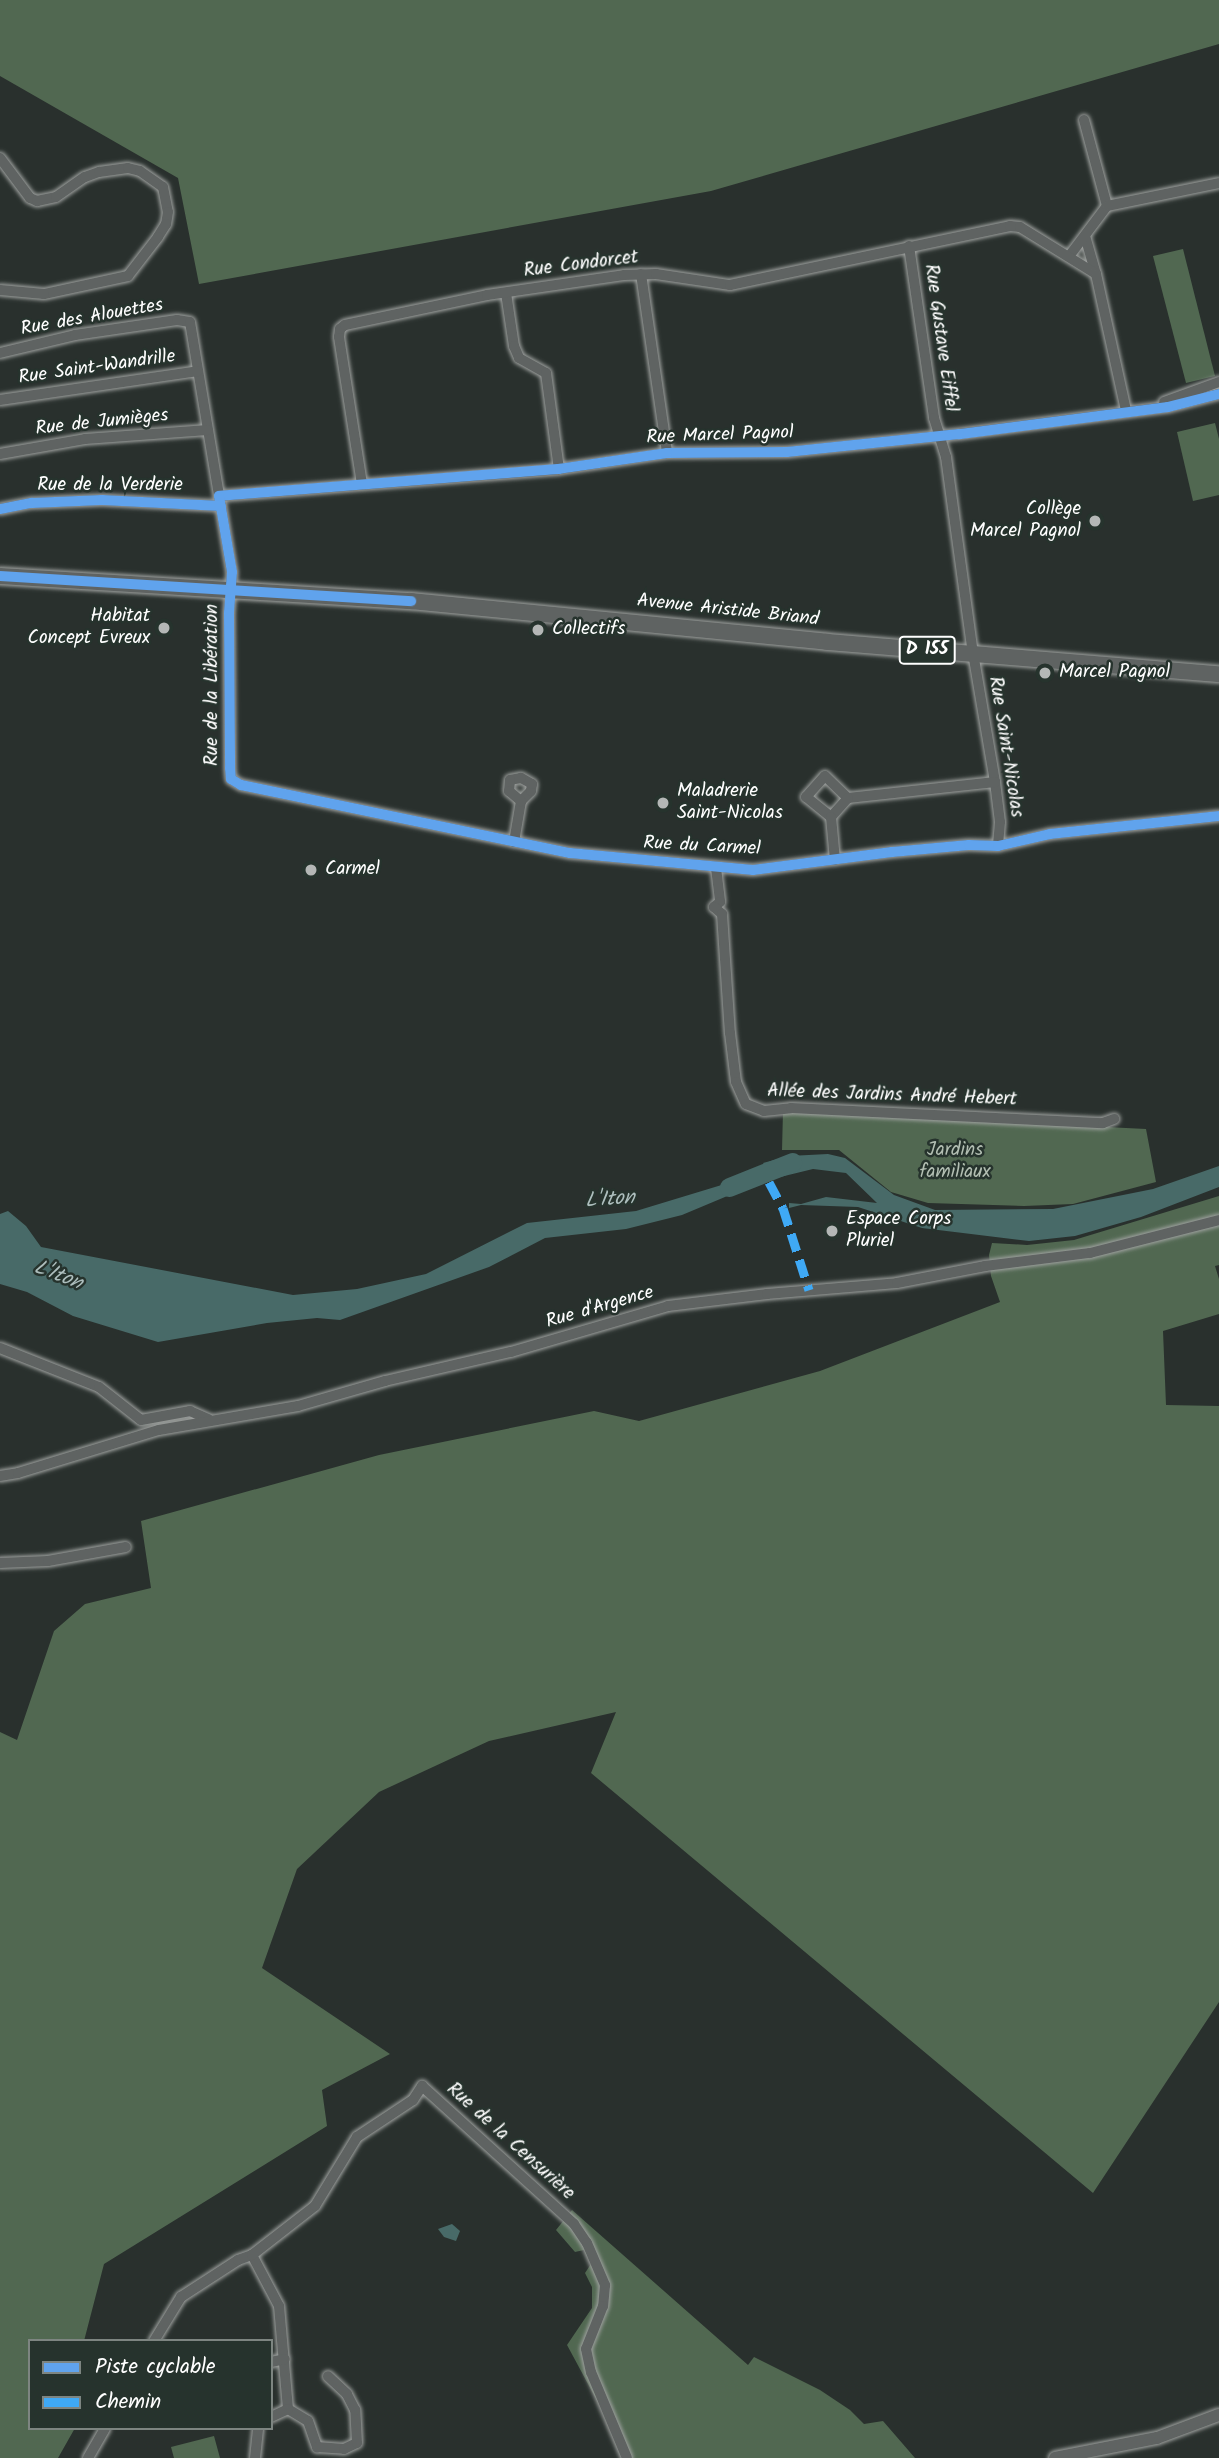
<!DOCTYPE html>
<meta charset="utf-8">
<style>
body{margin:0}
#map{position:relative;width:1219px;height:2458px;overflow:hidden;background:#29302d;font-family:Kalam,sans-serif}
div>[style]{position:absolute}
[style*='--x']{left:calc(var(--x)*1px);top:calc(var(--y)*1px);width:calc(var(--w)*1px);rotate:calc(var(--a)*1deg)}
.green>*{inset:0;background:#516851}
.water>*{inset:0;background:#486a68}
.river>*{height:19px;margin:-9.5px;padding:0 9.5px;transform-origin:9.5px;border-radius:9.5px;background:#486a68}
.roads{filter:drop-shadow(0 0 2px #9fa2a0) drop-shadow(0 0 2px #9fa2a0)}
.minor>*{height:10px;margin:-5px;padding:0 5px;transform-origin:5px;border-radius:5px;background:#5f6362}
.tertiary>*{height:12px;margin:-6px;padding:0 6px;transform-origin:6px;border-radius:6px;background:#5f6362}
.primary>*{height:16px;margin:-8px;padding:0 8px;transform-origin:8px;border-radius:8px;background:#5f6362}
.quiet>*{height:9px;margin-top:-4.5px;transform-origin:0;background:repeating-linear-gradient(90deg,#3fa9f5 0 18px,transparent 0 27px)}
.cycleway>*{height:10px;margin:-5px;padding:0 5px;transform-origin:5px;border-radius:5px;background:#60a3ed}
.dots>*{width:19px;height:19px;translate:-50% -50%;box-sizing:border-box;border:4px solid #26332d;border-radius:50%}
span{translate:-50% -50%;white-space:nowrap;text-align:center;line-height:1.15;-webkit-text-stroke:5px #26332d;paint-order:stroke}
.shield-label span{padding:2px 5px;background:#26332d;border:2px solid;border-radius:5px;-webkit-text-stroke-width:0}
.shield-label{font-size:18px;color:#fff;font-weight:700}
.street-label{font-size:19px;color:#fff}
.poi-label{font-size:19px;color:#fff}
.right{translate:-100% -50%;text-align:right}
.left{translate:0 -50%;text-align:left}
.park-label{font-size:19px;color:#b3bfb3}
.water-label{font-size:21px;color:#aebfbe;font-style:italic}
.legend{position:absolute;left:28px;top:2339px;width:245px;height:91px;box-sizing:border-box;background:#26332d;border:2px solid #7d8581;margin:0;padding:9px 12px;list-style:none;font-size:21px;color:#fff}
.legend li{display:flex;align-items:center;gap:14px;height:35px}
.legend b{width:35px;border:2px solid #7d8581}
</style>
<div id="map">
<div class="green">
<i style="clip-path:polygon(0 0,1219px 0,1219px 44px,711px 191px,199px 284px,178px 178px,0 76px)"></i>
<i style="clip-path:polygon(1183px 249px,1215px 376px,1186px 383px,1153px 256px)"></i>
<i style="clip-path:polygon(1215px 423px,1219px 439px,1219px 495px,1193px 501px,1177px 432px)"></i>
<i style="clip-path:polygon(783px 1111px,1146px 1129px,1156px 1182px,1073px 1204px,1024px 1206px,928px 1203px,891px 1192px,839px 1150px,782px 1150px)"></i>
<i style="clip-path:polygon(1219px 1196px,1219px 1265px,1215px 1266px,1219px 1279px,1219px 1314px,1163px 1331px,1166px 1405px,1219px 1406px,1219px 2002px,1093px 2193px,591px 1773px,616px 1712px,489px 1741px,379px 1792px,297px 1869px,262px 1968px,390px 2054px,322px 2090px,327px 2126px,104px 2264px,84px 2341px,30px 2341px,30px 2428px,75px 2428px,58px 2458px,0 2458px,0 1732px,17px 1740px,54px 1631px,85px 1604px,151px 1588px,141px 1521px,379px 1455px,594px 1411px,639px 1421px,820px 1371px,1000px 1302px,991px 1276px,989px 1255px,992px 1243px,1027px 1245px,1074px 1240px)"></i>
<i style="clip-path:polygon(572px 2210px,748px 2365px,754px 2357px,820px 2390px,850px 2410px,864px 2424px,883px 2421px,915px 2458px,628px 2458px,567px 2345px,592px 2308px,592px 2287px,585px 2273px,591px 2264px,584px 2250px,575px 2252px,556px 2230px)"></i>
<i style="clip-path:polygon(214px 2436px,220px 2458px,174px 2458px,171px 2447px)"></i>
</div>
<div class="water">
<i style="clip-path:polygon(828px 1154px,845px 1158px,894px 1195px,935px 1210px,1053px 1209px,1153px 1189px,1219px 1166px,1219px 1187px,1141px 1217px,1075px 1236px,1029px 1241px,922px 1228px,858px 1207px,801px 1205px,789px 1208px,789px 1203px,801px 1204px,826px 1197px,877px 1203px,846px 1173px,813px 1169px,772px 1179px,763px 1163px,789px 1156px)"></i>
<i style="clip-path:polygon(751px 1173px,756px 1184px,682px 1215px,626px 1229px,545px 1238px,489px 1267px,340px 1320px,317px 1318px,267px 1323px,158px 1342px,73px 1316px,27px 1292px,0 1284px,0 1214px,8px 1211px,26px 1226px,41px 1247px,293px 1295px,357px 1289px,426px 1274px,527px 1223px,636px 1211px,738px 1180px)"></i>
<i style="clip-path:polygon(452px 2224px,460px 2231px,456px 2241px,444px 2237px,438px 2229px)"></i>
</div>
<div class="river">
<i style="--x:729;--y:1187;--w:68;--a:-21.6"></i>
</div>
<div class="roads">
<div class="minor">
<i style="--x:1084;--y:120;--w:89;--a:75"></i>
<i style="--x:0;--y:158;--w:50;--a:53.1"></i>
<i style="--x:30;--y:198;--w:8;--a:23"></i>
<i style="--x:37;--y:201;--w:19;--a:-12"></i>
<i style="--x:56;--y:197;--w:35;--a:-35"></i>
<i style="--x:85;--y:177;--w:15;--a:-20"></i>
<i style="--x:99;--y:172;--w:29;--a:-8"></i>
<i style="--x:128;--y:168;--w:12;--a:14"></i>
<i style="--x:140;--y:171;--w:28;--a:35"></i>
<i style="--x:163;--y:187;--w:25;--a:79"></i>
<i style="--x:168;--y:212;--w:12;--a:99"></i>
<i style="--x:166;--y:224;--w:15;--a:122"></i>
<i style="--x:158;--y:237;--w:49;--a:127.6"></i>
<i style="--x:128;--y:276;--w:86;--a:167.9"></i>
<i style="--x:44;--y:294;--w:44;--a:-174.8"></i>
<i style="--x:1085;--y:236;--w:40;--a:74"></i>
<i style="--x:909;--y:246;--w:174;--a:81.7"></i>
<i style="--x:934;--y:418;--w:41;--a:72.9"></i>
<i style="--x:946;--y:457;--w:198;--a:82.2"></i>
<i style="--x:973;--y:653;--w:131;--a:80.3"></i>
<i style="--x:995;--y:782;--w:40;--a:82.9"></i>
<i style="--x:1000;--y:822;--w:24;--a:95"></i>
<i style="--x:1070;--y:255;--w:61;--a:-52.9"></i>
<i style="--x:1107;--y:206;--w:114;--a:-11.6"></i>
<i style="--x:641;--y:274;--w:181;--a:81.7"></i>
<i style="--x:506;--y:293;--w:54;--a:81.4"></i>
<i style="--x:514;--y:346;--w:13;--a:67"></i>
<i style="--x:519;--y:358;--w:31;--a:29"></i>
<i style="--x:546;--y:373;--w:97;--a:82.3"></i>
<i style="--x:0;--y:353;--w:77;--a:-13.5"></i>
<i style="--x:75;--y:335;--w:103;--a:-8.4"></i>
<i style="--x:177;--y:320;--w:13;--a:9"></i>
<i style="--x:190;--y:322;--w:254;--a:80.5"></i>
<i style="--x:232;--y:572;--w:41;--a:94.2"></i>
<i style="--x:229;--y:613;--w:155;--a:89.6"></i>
<i style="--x:230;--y:768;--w:11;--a:85"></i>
<i style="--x:231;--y:779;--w:12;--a:31"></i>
<i style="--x:241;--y:785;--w:336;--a:11.7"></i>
<i style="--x:570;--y:853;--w:184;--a:5.3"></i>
<i style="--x:753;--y:870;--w:140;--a:-7.4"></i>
<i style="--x:892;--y:852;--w:77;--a:-5.2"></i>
<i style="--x:969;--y:845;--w:29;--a:2"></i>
<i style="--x:998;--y:846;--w:53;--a:-13"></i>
<i style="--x:1050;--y:834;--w:170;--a:-6.1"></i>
<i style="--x:0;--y:400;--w:200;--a:-8.3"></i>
<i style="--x:1164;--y:402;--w:59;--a:-20"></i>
<i style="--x:0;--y:454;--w:86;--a:-10"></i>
<i style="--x:85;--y:439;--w:123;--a:-4.2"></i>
<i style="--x:362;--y:484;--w:149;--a:-98.9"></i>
<i style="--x:339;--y:337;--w:8;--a:-83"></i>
<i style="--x:340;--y:329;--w:6;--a:-39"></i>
<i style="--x:345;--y:325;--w:145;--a:-11.9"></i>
<i style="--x:487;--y:295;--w:138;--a:-8.3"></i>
<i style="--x:624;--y:275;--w:32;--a:-2"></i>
<i style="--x:656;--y:274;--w:75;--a:8.5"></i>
<i style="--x:730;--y:285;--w:286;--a:-11.9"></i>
<i style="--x:1010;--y:226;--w:10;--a:6"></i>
<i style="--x:1020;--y:227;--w:89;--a:31.7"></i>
<i style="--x:1096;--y:274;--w:140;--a:77.6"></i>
<i style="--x:219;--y:496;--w:341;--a:-4.5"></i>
<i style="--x:559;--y:469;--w:109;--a:-8.4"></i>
<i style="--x:667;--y:453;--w:120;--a:-0.5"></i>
<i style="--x:787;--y:452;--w:173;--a:-6"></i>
<i style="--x:959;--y:434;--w:211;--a:-7.4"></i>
<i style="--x:1168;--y:407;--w:53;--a:-14.3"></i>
<i style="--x:0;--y:509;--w:33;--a:-11"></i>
<i style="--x:32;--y:503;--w:70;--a:-2.5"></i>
<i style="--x:102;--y:500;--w:119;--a:2.9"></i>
<i style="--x:848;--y:798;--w:148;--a:-6.2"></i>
<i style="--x:831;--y:817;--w:32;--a:-141"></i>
<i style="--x:806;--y:797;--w:28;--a:-48"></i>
<i style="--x:825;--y:776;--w:32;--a:44"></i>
<i style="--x:848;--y:798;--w:25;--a:132"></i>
<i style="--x:831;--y:817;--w:43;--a:84.7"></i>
<i style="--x:514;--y:842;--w:42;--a:-80.3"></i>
<i style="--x:521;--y:801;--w:14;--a:-45"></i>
<i style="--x:531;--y:791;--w:7;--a:-82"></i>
<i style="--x:532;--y:784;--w:13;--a:-151"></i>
<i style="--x:521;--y:778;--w:11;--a:170"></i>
<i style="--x:510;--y:780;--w:11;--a:95"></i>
<i style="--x:509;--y:791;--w:16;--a:40"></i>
<i style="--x:716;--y:868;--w:34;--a:83"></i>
<i style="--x:720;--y:902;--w:8;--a:140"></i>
<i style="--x:714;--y:907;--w:11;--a:41"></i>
<i style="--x:722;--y:914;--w:119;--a:86.2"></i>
<i style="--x:730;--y:1033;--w:49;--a:83"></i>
<i style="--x:736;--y:1082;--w:24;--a:66"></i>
<i style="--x:746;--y:1104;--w:19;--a:21"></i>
<i style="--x:764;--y:1111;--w:27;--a:-6"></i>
<i style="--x:791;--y:1108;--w:312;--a:2.8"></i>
<i style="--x:1103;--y:1123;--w:12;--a:-20"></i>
<i style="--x:0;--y:1348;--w:106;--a:21.5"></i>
<i style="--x:99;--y:1387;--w:53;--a:38.2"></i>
<i style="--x:141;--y:1420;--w:50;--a:-10.4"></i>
<i style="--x:190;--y:1411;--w:20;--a:24"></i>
<i style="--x:0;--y:1476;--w:18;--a:-9"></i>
<i style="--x:18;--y:1473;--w:147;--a:-17"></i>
<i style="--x:159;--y:1430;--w:141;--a:-9.8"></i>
<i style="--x:298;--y:1406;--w:91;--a:-16"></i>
<i style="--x:385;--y:1381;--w:129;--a:-13"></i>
<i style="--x:511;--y:1352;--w:164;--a:-16.3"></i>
<i style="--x:668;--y:1306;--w:100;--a:-6.9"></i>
<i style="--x:767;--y:1294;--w:130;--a:-4.8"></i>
<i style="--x:897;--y:1283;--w:90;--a:-10.9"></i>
<i style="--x:985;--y:1266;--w:106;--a:-7.1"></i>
<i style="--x:1090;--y:1253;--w:133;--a:-14.3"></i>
<i style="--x:0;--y:1563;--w:48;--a:-2.4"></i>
<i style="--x:48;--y:1561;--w:79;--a:-10.2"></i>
<i style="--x:252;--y:2255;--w:58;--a:62.1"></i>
<i style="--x:279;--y:2306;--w:103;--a:85"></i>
<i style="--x:154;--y:2341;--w:52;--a:-58.5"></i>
<i style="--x:181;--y:2297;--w:68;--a:-33"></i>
<i style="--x:238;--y:2260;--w:15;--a:-20"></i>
<i style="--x:252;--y:2255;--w:80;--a:-37.9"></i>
<i style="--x:315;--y:2206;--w:81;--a:-58.7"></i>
<i style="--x:357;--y:2137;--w:67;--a:-33.5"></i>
<i style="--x:413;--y:2100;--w:17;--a:-57"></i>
<i style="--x:422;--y:2086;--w:205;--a:42.2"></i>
<i style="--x:574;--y:2224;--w:23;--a:56"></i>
<i style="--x:587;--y:2243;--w:46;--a:66.8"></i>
<i style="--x:605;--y:2285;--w:21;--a:95"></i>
<i style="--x:603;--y:2306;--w:46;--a:111.6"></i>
<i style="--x:586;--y:2349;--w:24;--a:78"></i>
<i style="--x:591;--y:2372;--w:93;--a:67.3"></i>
<i style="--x:271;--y:2362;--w:14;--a:-12"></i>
<i style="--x:288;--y:2409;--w:23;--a:31"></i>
<i style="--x:308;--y:2421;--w:28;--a:71"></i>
<i style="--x:317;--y:2447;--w:27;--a:4"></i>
<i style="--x:344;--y:2449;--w:14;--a:-25"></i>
<i style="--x:357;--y:2443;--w:33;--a:-93"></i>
<i style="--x:355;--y:2410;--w:18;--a:-117"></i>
<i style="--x:347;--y:2394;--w:26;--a:-137"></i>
<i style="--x:271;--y:2417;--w:19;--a:-25"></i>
<i style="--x:88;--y:2458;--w:34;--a:-60"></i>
<i style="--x:255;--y:2458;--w:30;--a:-84"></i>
</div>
<div class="tertiary">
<i style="--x:1055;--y:2458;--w:104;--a:-11.1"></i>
<i style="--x:1157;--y:2438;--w:66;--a:-20.4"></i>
</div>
<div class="primary">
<i style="--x:0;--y:576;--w:412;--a:3.5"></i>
<i style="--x:411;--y:601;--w:418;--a:5.6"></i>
<i style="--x:827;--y:642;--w:393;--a:4.7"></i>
</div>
</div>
<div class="quiet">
<i style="--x:769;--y:1182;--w:30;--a:62"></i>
<i style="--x:783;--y:1208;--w:86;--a:72.4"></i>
</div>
<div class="cycleway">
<i style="--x:1219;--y:394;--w:53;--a:165.7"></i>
<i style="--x:1168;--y:407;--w:211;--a:172.6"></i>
<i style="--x:959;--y:434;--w:173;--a:174"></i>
<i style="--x:787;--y:452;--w:120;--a:179.5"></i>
<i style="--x:667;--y:453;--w:109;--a:171.6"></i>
<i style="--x:559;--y:469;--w:341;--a:175.5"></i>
<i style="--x:219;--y:496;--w:77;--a:80.3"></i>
<i style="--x:232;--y:572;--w:41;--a:94.2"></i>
<i style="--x:229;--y:613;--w:155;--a:89.6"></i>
<i style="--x:230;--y:768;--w:11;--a:85"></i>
<i style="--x:231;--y:779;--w:12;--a:31"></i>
<i style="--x:241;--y:785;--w:336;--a:11.7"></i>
<i style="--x:570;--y:853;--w:184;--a:5.3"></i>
<i style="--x:753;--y:870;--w:140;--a:-7.4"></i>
<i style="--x:892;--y:852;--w:77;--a:-5.2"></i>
<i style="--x:969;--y:845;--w:29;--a:2"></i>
<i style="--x:998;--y:846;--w:53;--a:-13"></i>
<i style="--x:1050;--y:834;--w:170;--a:-6.1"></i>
<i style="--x:0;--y:509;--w:33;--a:-11"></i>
<i style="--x:32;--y:503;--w:70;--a:-2.5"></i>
<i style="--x:102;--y:500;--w:119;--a:2.9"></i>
<i style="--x:0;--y:576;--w:412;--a:3.5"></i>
</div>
<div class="dots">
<i style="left:1095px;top:521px;background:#b4b7b6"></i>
<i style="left:164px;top:628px;background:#b4b7b6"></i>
<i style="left:538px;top:630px;background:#b4b7b6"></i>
<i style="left:1045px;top:673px;background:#b4b7b6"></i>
<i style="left:663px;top:803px;background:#b4b7b6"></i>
<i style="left:311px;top:870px;background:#b4b7b6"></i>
<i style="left:832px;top:1231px;background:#b4b7b6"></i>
</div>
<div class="shield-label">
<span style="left:927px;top:650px">D 155</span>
</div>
<div class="street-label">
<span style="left:581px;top:265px;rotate:-7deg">Rue Condorcet</span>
<span style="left:92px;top:318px;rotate:-10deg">Rue des Alouettes</span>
<span style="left:940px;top:338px;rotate:82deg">Rue Gustave Eiffel</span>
<span style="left:97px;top:368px;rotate:-8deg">Rue Saint-Wandrille</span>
<span style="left:102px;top:423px;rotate:-6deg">Rue de Jumièges</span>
<span style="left:720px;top:436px;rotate:-2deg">Rue Marcel Pagnol</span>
<span style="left:110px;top:486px">Rue de la Verderie</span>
<span style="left:728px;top:611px;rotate:6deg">Avenue Aristide Briand</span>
<span style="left:213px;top:685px;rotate:-90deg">Rue de la Libération</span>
<span style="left:1005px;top:747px;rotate:81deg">Rue Saint-Nicolas</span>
<span style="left:702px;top:847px;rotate:3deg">Rue du Carmel</span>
<span style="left:892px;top:1096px;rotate:2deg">Allée des Jardins André Hebert</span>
<span style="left:600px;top:1308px;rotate:-16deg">Rue d'Argence</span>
<span style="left:510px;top:2142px;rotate:42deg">Rue de la Censurière</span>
</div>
<div class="poi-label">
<span class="right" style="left:1081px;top:521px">Collège<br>Marcel Pagnol</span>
<span class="right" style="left:150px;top:628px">Habitat<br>Concept Evreux</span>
<span class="left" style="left:552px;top:630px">Collectifs</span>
<span class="left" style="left:1059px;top:673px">Marcel Pagnol</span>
<span class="left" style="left:677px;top:803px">Maladrerie<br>Saint-Nicolas</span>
<span class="left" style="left:325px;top:870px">Carmel</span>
<span class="left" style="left:846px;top:1231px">Espace Corps<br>Pluriel</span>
</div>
<div class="park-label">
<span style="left:955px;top:1162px">Jardins<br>familiaux</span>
</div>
<div class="water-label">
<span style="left:610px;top:1200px;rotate:-4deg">L'Iton</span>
<span style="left:58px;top:1276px;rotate:21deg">L'Iton</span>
</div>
<ul class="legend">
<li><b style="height:9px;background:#60a3ed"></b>Piste cyclable</li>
<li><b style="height:9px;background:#3fa9f5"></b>Chemin</li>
</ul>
</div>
